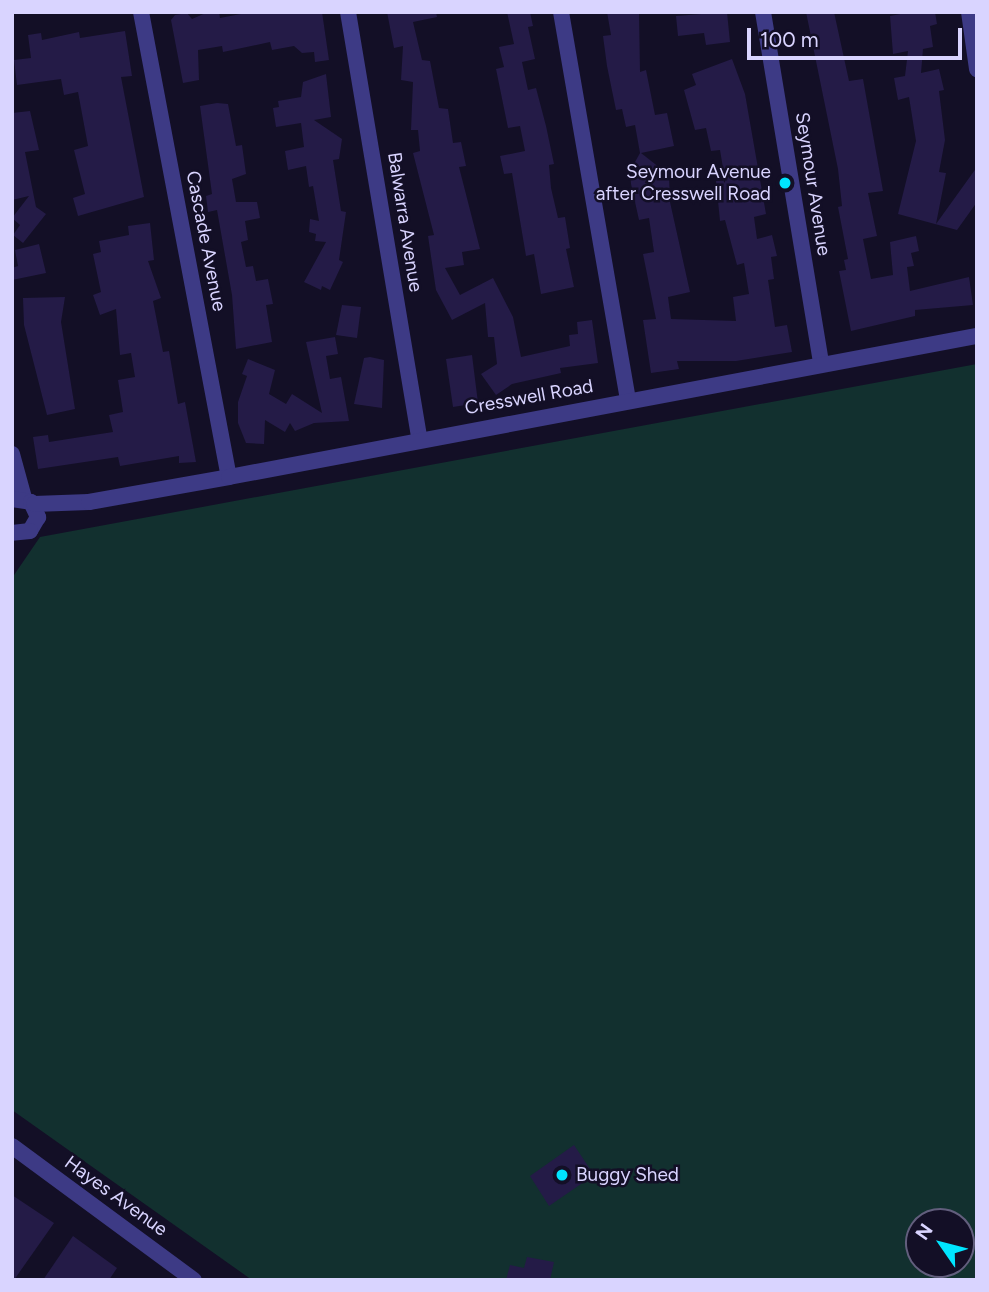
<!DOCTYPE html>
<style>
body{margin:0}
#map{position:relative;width:989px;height:1292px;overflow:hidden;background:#130f26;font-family:Figtree,sans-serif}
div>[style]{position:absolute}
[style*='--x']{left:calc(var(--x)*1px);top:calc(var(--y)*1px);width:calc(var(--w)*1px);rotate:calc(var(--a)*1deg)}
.green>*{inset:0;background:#12302f}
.building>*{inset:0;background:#241b47}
.minor>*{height:16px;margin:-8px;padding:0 8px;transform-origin:8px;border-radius:8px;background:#3d3a85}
.dots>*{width:19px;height:19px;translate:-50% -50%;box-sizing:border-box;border:4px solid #130f26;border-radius:50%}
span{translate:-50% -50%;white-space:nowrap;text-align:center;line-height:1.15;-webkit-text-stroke:5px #130f26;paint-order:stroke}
.poi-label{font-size:19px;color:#d9d4ff}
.right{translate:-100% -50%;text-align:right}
.left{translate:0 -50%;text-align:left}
.street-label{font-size:19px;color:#d9d4ff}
.frame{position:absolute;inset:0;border:14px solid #d9d4ff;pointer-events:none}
.north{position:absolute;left:905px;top:1208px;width:70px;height:70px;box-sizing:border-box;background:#130f26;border:2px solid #625e7d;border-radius:50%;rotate:305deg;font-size:19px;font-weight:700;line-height:28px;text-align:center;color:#d9d4ff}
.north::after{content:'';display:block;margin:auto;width:24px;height:32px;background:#00e5ff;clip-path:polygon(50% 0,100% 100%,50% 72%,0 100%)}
.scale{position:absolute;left:747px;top:28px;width:215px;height:32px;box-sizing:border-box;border:4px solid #d9d4ff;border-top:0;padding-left:9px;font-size:21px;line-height:24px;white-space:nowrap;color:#d9d4ff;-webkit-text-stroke:5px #130f26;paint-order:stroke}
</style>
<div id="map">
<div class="green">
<i style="clip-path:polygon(evenodd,977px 364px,977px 1280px,252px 1280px,12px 1110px,12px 578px,40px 537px,977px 364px,919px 1222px,961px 1222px,961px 1264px,919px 1264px,919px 1222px)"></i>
</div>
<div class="building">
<i style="clip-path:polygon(208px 12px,219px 12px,220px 18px,251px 12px,322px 12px,329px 60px,315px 62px,314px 52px,302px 53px,294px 46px,272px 50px,270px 42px,223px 52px,222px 46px,198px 50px,199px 80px,183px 83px,171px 20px,175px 15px,187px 13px,192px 19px)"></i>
<i style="clip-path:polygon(387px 12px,436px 12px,437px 17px,413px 22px,422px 60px,430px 61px,439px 108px,448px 109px,453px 143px,461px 142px,466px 166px,459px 167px,480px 249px,462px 252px,464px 265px,445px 268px,460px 295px,493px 278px,513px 317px,521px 357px,570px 346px,569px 335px,578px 334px,577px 322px,592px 320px,598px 363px,560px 368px,561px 373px,512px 384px,496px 395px,481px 374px,497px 364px,494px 337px,488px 337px,485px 303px,452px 320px,436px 290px,428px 236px,434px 235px,413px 153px,420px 151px,418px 130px,411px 130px,413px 82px,401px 80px,403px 46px,394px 48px)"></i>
<i style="clip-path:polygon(507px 12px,530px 12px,533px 26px,528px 27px,535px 59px,522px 62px,528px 90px,536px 88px,546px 126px,554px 164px,549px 165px,551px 188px,558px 218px,565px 217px,570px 248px,566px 249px,574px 287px,541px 294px,534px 254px,526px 256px,512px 173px,504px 174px,500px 156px,525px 151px,520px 126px,508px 128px,496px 69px,504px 67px,499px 47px,514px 44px)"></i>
<i style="clip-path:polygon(607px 12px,639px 12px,640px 72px,646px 70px,655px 115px,667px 113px,674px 146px,641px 153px,669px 175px,670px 202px,690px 292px,668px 297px,671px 319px,736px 321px,733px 297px,749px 294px,744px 263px,737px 265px,725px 220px,720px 221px,716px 181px,725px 180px,720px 150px,711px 151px,706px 128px,695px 130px,684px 90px,696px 85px,692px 74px,732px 59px,745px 94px,766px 214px,754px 217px,757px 239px,772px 235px,777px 256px,771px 257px,774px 279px,768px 280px,775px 327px,787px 325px,792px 352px,736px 361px,677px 361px,679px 369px,651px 373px,643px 320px,656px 319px,643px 254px,654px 252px,649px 218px,639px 220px,631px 184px,630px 171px,640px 153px,635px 125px,626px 127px,622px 109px,616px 110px,607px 66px,603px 36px,611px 35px)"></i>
<i style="clip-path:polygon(727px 12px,730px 42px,706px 45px,704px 33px,678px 36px,676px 16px)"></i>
<i style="clip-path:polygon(806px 12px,834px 12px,849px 81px,863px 79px,883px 191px,868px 193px,877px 236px,863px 239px,871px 279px,893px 275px,890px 242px,916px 236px,919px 251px,911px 253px,914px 266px,907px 267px,910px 291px,969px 277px,973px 305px,915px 310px,915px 316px,851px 331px,839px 271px,846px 270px,844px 260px,848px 259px,838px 207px,842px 206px,838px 169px)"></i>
<i style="clip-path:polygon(911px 12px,935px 12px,937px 24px,930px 26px,933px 47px,923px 49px,921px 73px,939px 69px,944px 90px,939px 91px,945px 140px,939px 172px,946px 173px,936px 224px,977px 167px,977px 202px,957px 230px,898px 214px,916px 141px,909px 97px,898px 100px,894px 78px,905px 76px,908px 51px,893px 54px,890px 16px)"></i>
<i style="clip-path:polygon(125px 31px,132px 76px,121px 77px,144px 197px,78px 216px,73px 198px,85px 194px,74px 150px,88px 146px,78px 92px,64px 95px,61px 79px,17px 85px,14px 60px,31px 58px,28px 35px,41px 33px,42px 40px,79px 32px,80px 38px)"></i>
<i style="clip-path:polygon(326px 74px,331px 117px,314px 120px,342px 139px,339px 159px,333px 160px,341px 211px,346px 212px,339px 260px,343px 262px,330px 290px,322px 286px,321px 290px,304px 282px,326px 242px,315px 241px,316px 234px,309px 232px,310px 219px,319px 221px,313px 186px,309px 187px,306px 166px,288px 170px,285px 151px,304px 147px,301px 123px,276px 127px,273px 108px,279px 107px,278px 101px,301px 97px,303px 82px)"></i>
<i style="clip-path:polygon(217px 103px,228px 104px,236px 146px,242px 145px,246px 174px,232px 179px,236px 202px,257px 202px,260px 218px,245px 221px,248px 240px,241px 242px,246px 267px,253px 266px,256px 281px,268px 279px,273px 304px,266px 305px,272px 342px,236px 349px,232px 295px,217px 210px,208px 212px,206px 196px,212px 194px,200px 106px)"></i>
<i style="clip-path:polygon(30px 111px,39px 150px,25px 152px,36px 207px,46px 214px,23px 243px,13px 235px,20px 225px,12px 218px,29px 196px,12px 200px,12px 113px)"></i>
<i style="clip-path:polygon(150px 223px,154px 260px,148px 261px,161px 298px,153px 301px,163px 352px,169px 351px,178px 404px,185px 402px,196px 462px,179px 463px,179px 456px,120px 466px,118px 457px,38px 469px,33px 437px,48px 435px,49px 442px,113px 432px,109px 415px,123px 412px,118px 380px,135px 377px,131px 353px,120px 355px,116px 309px,100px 315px,93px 295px,101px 292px,93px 254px,101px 252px,99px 241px,129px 235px,128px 226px)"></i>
<i style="clip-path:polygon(39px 244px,46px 273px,12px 280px,12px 268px,18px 266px,15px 250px)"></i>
<i style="clip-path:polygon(65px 297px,61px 322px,75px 409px,47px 415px,24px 325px,23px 298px)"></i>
<i style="clip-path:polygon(342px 305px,361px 307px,357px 338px,336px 335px)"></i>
<i style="clip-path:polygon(335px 337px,338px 354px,326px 356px,330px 379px,341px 377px,349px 421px,314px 423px,295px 431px,290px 423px,285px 432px,265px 420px,264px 444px,246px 443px,238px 423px,238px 402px,247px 376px,242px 374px,248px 359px,275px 370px,269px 394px,286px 404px,292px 394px,322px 413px,306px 342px)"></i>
<i style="clip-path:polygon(472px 355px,478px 403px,453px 407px,446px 359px)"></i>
<i style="clip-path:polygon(370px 357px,384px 360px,382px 408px,354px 404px,364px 358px)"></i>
<i style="clip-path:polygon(574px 1145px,594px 1175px,549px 1206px,530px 1176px)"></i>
<i style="clip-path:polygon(12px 1195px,54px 1223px,14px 1280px,12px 1280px)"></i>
<i style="clip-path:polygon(73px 1236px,117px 1268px,109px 1280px,43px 1280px)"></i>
<i style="clip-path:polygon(527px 1257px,554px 1262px,550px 1280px,506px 1280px,510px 1265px,524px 1268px)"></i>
</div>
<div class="minor">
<i style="--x:141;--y:12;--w:473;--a:79.3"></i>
<i style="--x:348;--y:12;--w:432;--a:80.5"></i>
<i style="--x:561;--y:12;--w:394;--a:80.2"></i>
<i style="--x:763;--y:12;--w:355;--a:80.6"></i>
<i style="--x:969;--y:12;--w:58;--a:82"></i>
<i style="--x:12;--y:454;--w:46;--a:74.7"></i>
<i style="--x:12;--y:499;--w:19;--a:9"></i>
<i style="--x:31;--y:502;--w:17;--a:65"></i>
<i style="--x:38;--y:517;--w:16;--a:120"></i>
<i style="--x:30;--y:531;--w:18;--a:174"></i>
<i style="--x:34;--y:504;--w:55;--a:-2.1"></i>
<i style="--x:89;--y:502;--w:142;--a:-10.1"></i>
<i style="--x:229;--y:477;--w:761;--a:-10.68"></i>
<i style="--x:12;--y:1146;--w:226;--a:36.4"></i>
</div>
<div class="dots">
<i style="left:785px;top:183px;background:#00e5ff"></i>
<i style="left:562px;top:1175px;background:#00e5ff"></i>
</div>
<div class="poi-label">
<span class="right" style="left:771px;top:183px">Seymour Avenue<br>after Cresswell Road</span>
<span class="left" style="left:576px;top:1175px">Buggy Shed</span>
</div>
<div class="street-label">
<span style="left:813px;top:184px;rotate:81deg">Seymour Avenue</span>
<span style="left:405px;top:222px;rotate:81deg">Balwarra Avenue</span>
<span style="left:206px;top:241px;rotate:79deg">Cascade Avenue</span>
<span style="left:529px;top:397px;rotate:-10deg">Cresswell Road</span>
<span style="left:116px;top:1196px;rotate:36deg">Hayes Avenue</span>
</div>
<div class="frame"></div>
<div class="north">N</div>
<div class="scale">100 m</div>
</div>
